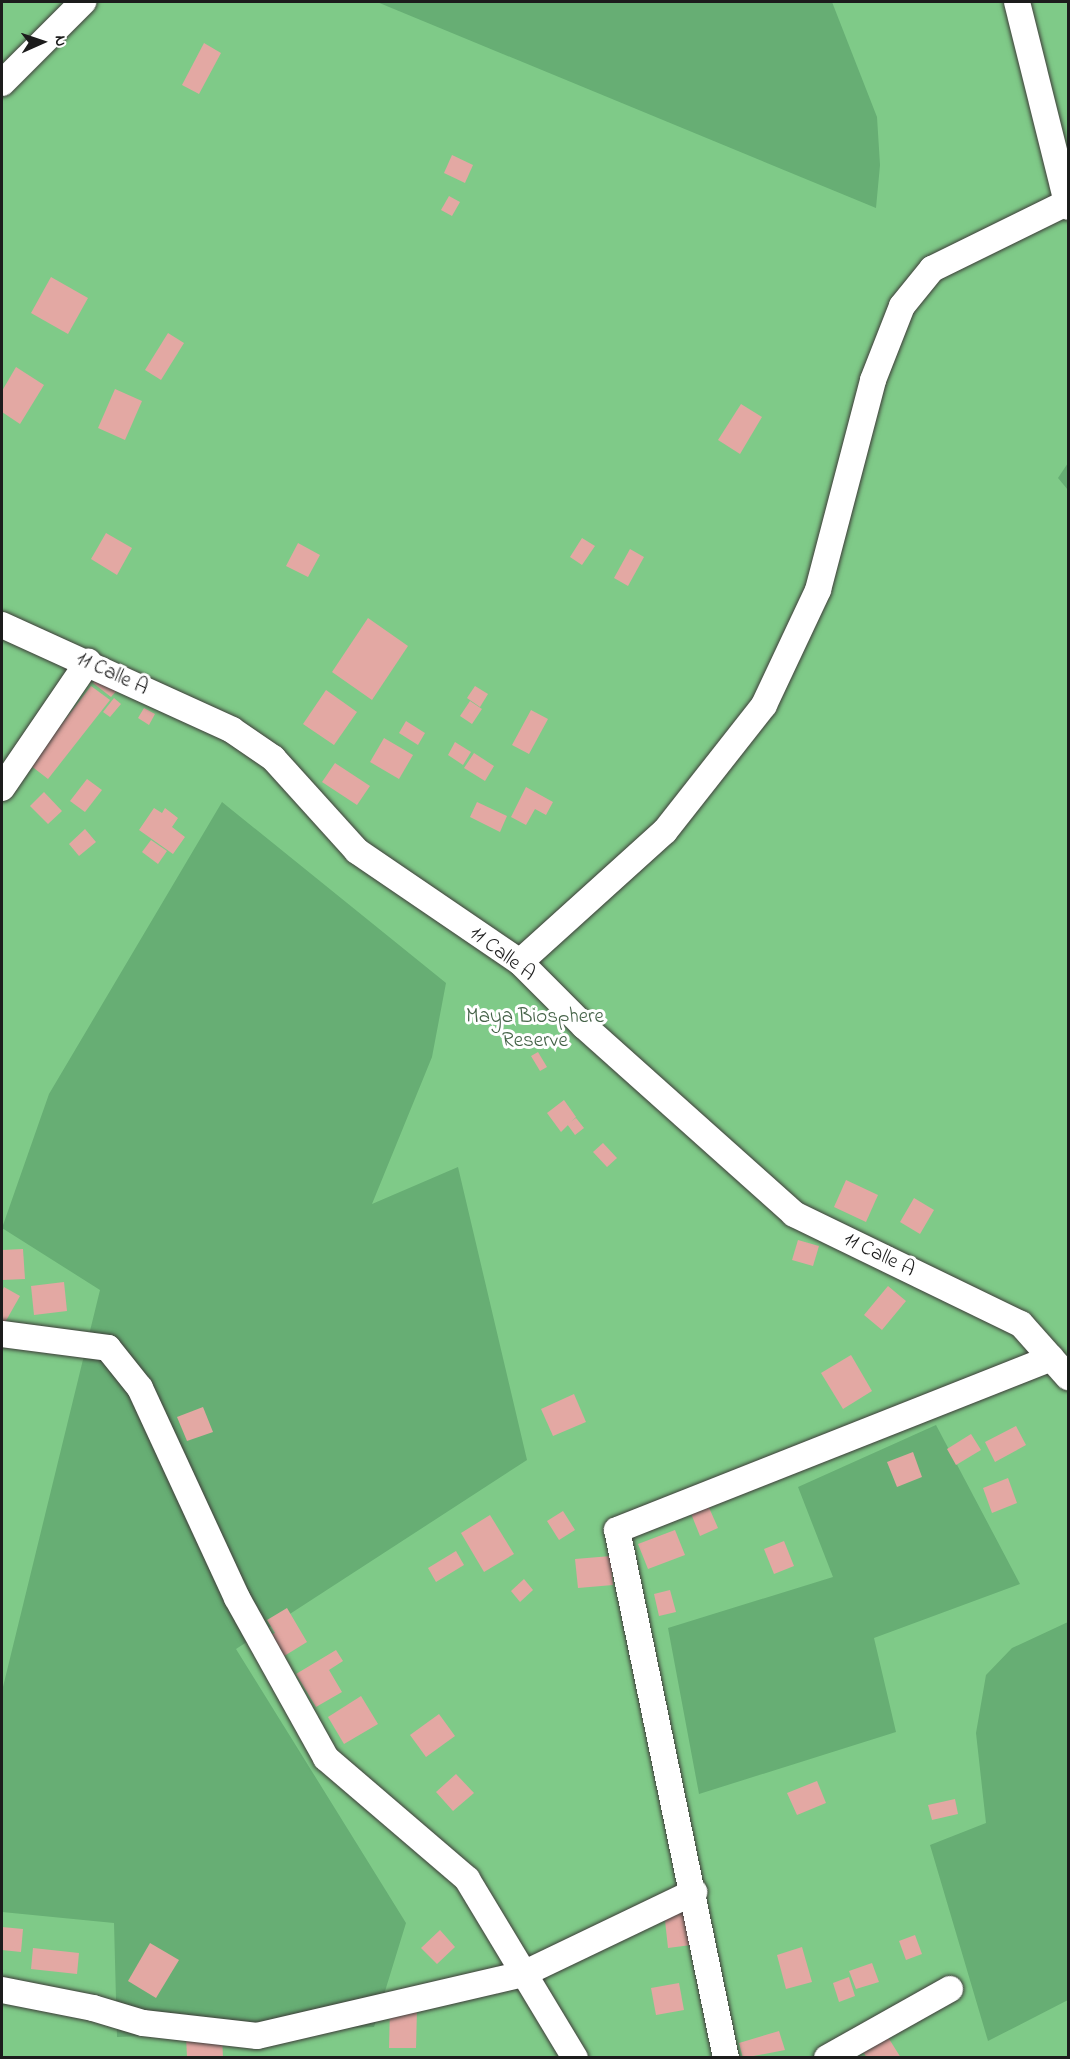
<!DOCTYPE html>
<style>
body{margin:0}
#map{position:relative;width:1070px;height:2059px;overflow:hidden;background:#f7ebd9;font-family:"Indie Flower",sans-serif}
div>[style]{position:absolute}
[style*='--x']{left:calc(var(--x)*1px);top:calc(var(--y)*1px);width:calc(var(--w)*1px);rotate:calc(var(--a)*1deg)}
.green>*{inset:0;background:#7fca88}
.forest>*{inset:0;background:#67ae74}
.building>*{inset:0;background:#e3a8a3}
.roads{filter:drop-shadow(0 0 2px #3d3b38) drop-shadow(0 0 2px #3d3b38)}
.minor>*{height:26px;margin:-13px;padding:0 13px;transform-origin:13px;border-radius:13px;background:#fff}
span{translate:-50% -50%;white-space:nowrap;text-align:center;line-height:1.15;-webkit-text-stroke:6px #fff;paint-order:stroke}
.street-label{font-size:21px;color:#1c1c1c}
.park-label{font-size:21px;color:#446247}
.frame{position:absolute;inset:0;border:3px solid #1c1c1c;pointer-events:none}
.north{position:absolute;left:12px;top:12px;width:60px;height:60px;-webkit-text-stroke:4px #fff;paint-order:stroke;rotate:87deg;font-size:16px;font-weight:700;line-height:24px;text-align:center;color:#1c1c1c}
.north::after{content:'';display:block;margin:auto;width:21px;height:27px;background:#1c1c1c;clip-path:polygon(50% 0,100% 100%,50% 72%,0 100%)}
</style>
<div id="map">
<div class="green">
<i style="clip-path:polygon(2px 2px,1068px 2px,1068px 2057px,2px 2058px)"></i>
</div>
<div class="forest">
<i style="clip-path:polygon(377px 2px,832px 2px,877px 117px,880px 165px,876px 208px)"></i>
<i style="clip-path:polygon(1068px 463px,1068px 490px,1058px 478px)"></i>
<i style="clip-path:polygon(222px 802px,446px 983px,432px 1057px,372px 1204px,458px 1167px,527px 1460px,236px 1649px,406px 1923px,374px 2027px,117px 2037px,114px 1923px,2px 1912px,2px 1691px,100px 1290px,2px 1228px,49px 1094px)"></i>
<i style="clip-path:polygon(936px 1425px,1020px 1584px,874px 1638px,896px 1732px,699px 1794px,668px 1628px,833px 1577px,798px 1487px)"></i>
<i style="clip-path:polygon(1068px 1622px,1068px 2000px,988px 2041px,930px 1845px,986px 1823px,976px 1733px,986px 1675px,1012px 1648px)"></i>
</div>
<div class="building">
<i style="clip-path:polygon(204px 43px,221px 53px,199px 94px,182px 85px)"></i>
<i style="clip-path:polygon(452px 155px,473px 165px,465px 183px,444px 173px)"></i>
<i style="clip-path:polygon(449px 196px,460px 202px,452px 216px,441px 210px)"></i>
<i style="clip-path:polygon(51px 277px,88px 298px,68px 334px,31px 313px)"></i>
<i style="clip-path:polygon(168px 333px,184px 343px,161px 380px,145px 370px)"></i>
<i style="clip-path:polygon(16px 367px,44px 385px,20px 424px,2px 412px,2px 391px)"></i>
<i style="clip-path:polygon(115px 389px,142px 401px,125px 440px,98px 428px)"></i>
<i style="clip-path:polygon(741px 404px,762px 417px,740px 454px,718px 440px)"></i>
<i style="clip-path:polygon(106px 533px,132px 548px,117px 575px,91px 559px)"></i>
<i style="clip-path:polygon(582px 538px,595px 546px,582px 565px,570px 557px)"></i>
<i style="clip-path:polygon(298px 543px,320px 555px,308px 577px,286px 566px)"></i>
<i style="clip-path:polygon(630px 549px,644px 557px,628px 586px,614px 578px)"></i>
<i style="clip-path:polygon(368px 618px,408px 646px,372px 700px,332px 672px)"></i>
<i style="clip-path:polygon(101px 673px,119px 688px,111px 697px,93px 683px)"></i>
<i style="clip-path:polygon(91px 686px,110px 700px,48px 779px,30px 765px)"></i>
<i style="clip-path:polygon(475px 686px,488px 694px,480px 707px,467px 698px)"></i>
<i style="clip-path:polygon(326px 690px,357px 712px,334px 745px,303px 724px)"></i>
<i style="clip-path:polygon(114px 698px,121px 704px,110px 717px,103px 712px)"></i>
<i style="clip-path:polygon(470px 701px,482px 709px,472px 724px,460px 716px)"></i>
<i style="clip-path:polygon(144px 708px,155px 714px,149px 725px,138px 718px)"></i>
<i style="clip-path:polygon(531px 710px,548px 719px,529px 754px,512px 745px)"></i>
<i style="clip-path:polygon(406px 721px,425px 733px,418px 745px,399px 733px)"></i>
<i style="clip-path:polygon(384px 738px,413px 755px,399px 779px,370px 762px)"></i>
<i style="clip-path:polygon(455px 742px,471px 752px,463px 765px,448px 755px)"></i>
<i style="clip-path:polygon(474px 753px,494px 766px,485px 781px,464px 768px)"></i>
<i style="clip-path:polygon(335px 763px,370px 786px,357px 805px,322px 782px)"></i>
<i style="clip-path:polygon(87px 779px,102px 790px,85px 812px,70px 801px)"></i>
<i style="clip-path:polygon(526px 787px,553px 802px,546px 815px,535px 809px,526px 825px,511px 817px)"></i>
<i style="clip-path:polygon(44px 792px,62px 811px,48px 824px,30px 806px)"></i>
<i style="clip-path:polygon(477px 802px,507px 816px,500px 832px,470px 817px)"></i>
<i style="clip-path:polygon(154px 808px,162px 813px,165px 808px,178px 818px,172px 827px,185px 837px,173px 854px,139px 830px)"></i>
<i style="clip-path:polygon(85px 829px,96px 842px,79px 856px,69px 844px)"></i>
<i style="clip-path:polygon(151px 840px,167px 851px,158px 864px,142px 852px)"></i>
<i style="clip-path:polygon(538px 1052px,547px 1067px,540px 1071px,531px 1056px)"></i>
<i style="clip-path:polygon(564px 1100px,576px 1117px,561px 1132px,547px 1113px)"></i>
<i style="clip-path:polygon(576px 1118px,584px 1128px,575px 1135px,567px 1124px)"></i>
<i style="clip-path:polygon(603px 1143px,617px 1158px,607px 1167px,593px 1152px)"></i>
<i style="clip-path:polygon(846px 1180px,878px 1195px,866px 1222px,834px 1207px)"></i>
<i style="clip-path:polygon(914px 1198px,934px 1210px,920px 1234px,900px 1222px)"></i>
<i style="clip-path:polygon(798px 1240px,819px 1246px,813px 1266px,792px 1260px)"></i>
<i style="clip-path:polygon(23px 1249px,25px 1279px,2px 1280px,2px 1250px)"></i>
<i style="clip-path:polygon(64px 1282px,67px 1311px,34px 1315px,31px 1286px)"></i>
<i style="clip-path:polygon(888px 1286px,906px 1301px,882px 1330px,864px 1315px)"></i>
<i style="clip-path:polygon(4px 1287px,20px 1296px,3px 1326px,2px 1292px)"></i>
<i style="clip-path:polygon(851px 1355px,872px 1391px,843px 1409px,821px 1373px)"></i>
<i style="clip-path:polygon(574px 1394px,586px 1422px,553px 1436px,541px 1409px)"></i>
<i style="clip-path:polygon(203px 1407px,213px 1432px,187px 1441px,177px 1417px)"></i>
<i style="clip-path:polygon(1016px 1426px,1026px 1445px,995px 1462px,985px 1442px)"></i>
<i style="clip-path:polygon(971px 1434px,981px 1450px,956px 1465px,947px 1449px)"></i>
<i style="clip-path:polygon(913px 1452px,922px 1477px,897px 1487px,887px 1462px)"></i>
<i style="clip-path:polygon(1008px 1478px,1017px 1503px,992px 1513px,983px 1488px)"></i>
<i style="clip-path:polygon(707px 1503px,718px 1528px,700px 1536px,690px 1511px)"></i>
<i style="clip-path:polygon(563px 1511px,575px 1530px,559px 1540px,547px 1521px)"></i>
<i style="clip-path:polygon(490px 1515px,514px 1554px,484px 1572px,461px 1533px)"></i>
<i style="clip-path:polygon(675px 1530px,685px 1555px,648px 1569px,638px 1544px)"></i>
<i style="clip-path:polygon(784px 1541px,794px 1566px,774px 1574px,764px 1549px)"></i>
<i style="clip-path:polygon(456px 1551px,464px 1565px,436px 1582px,428px 1568px)"></i>
<i style="clip-path:polygon(611px 1556px,613px 1585px,578px 1588px,575px 1559px)"></i>
<i style="clip-path:polygon(524px 1579px,533px 1590px,520px 1602px,511px 1591px)"></i>
<i style="clip-path:polygon(670px 1590px,676px 1612px,659px 1616px,654px 1594px)"></i>
<i style="clip-path:polygon(287px 1608px,307px 1642px,281px 1658px,268px 1636px,275px 1633px,267px 1620px)"></i>
<i style="clip-path:polygon(336px 1650px,343px 1661px,329px 1670px,342px 1692px,316px 1707px,296px 1674px)"></i>
<i style="clip-path:polygon(361px 1696px,378px 1724px,344px 1744px,328px 1717px)"></i>
<i style="clip-path:polygon(439px 1714px,455px 1736px,426px 1757px,410px 1735px)"></i>
<i style="clip-path:polygon(456px 1774px,474px 1793px,453px 1811px,436px 1792px)"></i>
<i style="clip-path:polygon(817px 1781px,826px 1803px,797px 1815px,787px 1793px)"></i>
<i style="clip-path:polygon(955px 1799px,958px 1814px,932px 1820px,928px 1805px)"></i>
<i style="clip-path:polygon(686px 1907px,691px 1945px,668px 1948px,664px 1911px)"></i>
<i style="clip-path:polygon(2px 1927px,23px 1929px,21px 1952px,2px 1950px)"></i>
<i style="clip-path:polygon(440px 1930px,455px 1947px,437px 1964px,421px 1948px)"></i>
<i style="clip-path:polygon(915px 1935px,922px 1954px,906px 1960px,899px 1941px)"></i>
<i style="clip-path:polygon(150px 1943px,179px 1960px,156px 1998px,128px 1981px)"></i>
<i style="clip-path:polygon(802px 1947px,812px 1982px,786px 1989px,777px 1955px)"></i>
<i style="clip-path:polygon(33px 1948px,79px 1953px,77px 1974px,31px 1969px)"></i>
<i style="clip-path:polygon(872px 1963px,879px 1982px,856px 1989px,849px 1971px)"></i>
<i style="clip-path:polygon(849px 1977px,855px 1996px,839px 2002px,833px 1983px)"></i>
<i style="clip-path:polygon(679px 1983px,684px 2010px,656px 2015px,651px 1988px)"></i>
<i style="clip-path:polygon(390px 2008px,417px 2009px,416px 2048px,389px 2048px)"></i>
<i style="clip-path:polygon(779px 2031px,785px 2050px,743px 2058px,739px 2043px)"></i>
<i style="clip-path:polygon(222px 2034px,223px 2058px,187px 2058px,186px 2035px)"></i>
<i style="clip-path:polygon(886px 2034px,901px 2058px,867px 2058px,862px 2050px)"></i>
</div>
<div class="roads">
<div class="minor">
<i style="--x:1017;--y:2;--w:211;--a:76"></i>
<i style="--x:2;--y:83;--w:115;--a:-45"></i>
<i style="--x:2;--y:625;--w:253;--a:24.5"></i>
<i style="--x:232;--y:730;--w:50;--a:34.3"></i>
<i style="--x:273;--y:758;--w:125;--a:47.9"></i>
<i style="--x:357;--y:851;--w:197;--a:34.3"></i>
<i style="--x:520;--y:962;--w:91;--a:45"></i>
<i style="--x:584;--y:1026;--w:282;--a:41.8"></i>
<i style="--x:794;--y:1214;--w:252;--a:25.9"></i>
<i style="--x:1021;--y:1324;--w:71;--a:48.4"></i>
<i style="--x:2;--y:788;--w:153;--a:-55.7"></i>
<i style="--x:520;--y:962;--w:195;--a:-42.1"></i>
<i style="--x:665;--y:831;--w:160;--a:-51.8"></i>
<i style="--x:764;--y:705;--w:127;--a:-64.8"></i>
<i style="--x:818;--y:590;--w:217;--a:-75.3"></i>
<i style="--x:873;--y:380;--w:79;--a:-68.6"></i>
<i style="--x:902;--y:306;--w:48;--a:-51"></i>
<i style="--x:932;--y:269;--w:149;--a:-26.2"></i>
<i style="--x:2;--y:1334;--w:107;--a:7.5"></i>
<i style="--x:108;--y:1348;--w:51;--a:51.3"></i>
<i style="--x:140;--y:1388;--w:231;--a:65.2"></i>
<i style="--x:237;--y:1598;--w:183;--a:60.9"></i>
<i style="--x:326;--y:1758;--w:186;--a:40.6"></i>
<i style="--x:467;--y:1879;--w:209;--a:58.9"></i>
<i style="--x:2;--y:1990;--w:93;--a:11.2"></i>
<i style="--x:93;--y:2008;--w:52;--a:16.7"></i>
<i style="--x:143;--y:2023;--w:115;--a:6.5"></i>
<i style="--x:257;--y:2036;--w:273;--a:-13.1"></i>
<i style="--x:523;--y:1974;--w:190;--a:-25.6"></i>
<i style="--x:726;--y:2058;--w:539;--a:-101.66"></i>
<i style="--x:617;--y:1530;--w:467;--a:-21.6"></i>
<i style="--x:827;--y:2058;--w:141;--a:-29.3"></i>
</div>
</div>
<div class="street-label">
<span style="left:112px;top:674px;rotate:25deg">11 Calle A</span>
<span style="left:502px;top:954px;rotate:37deg">11 Calle A</span>
<span style="left:879px;top:1255px;rotate:26deg">11 Calle A</span>
</div>
<div class="park-label">
<span style="left:535px;top:1029px">Maya Biosphere<br>Reserve</span>
</div>
<div class="frame"></div>
<div class="north">N</div>
</div>
